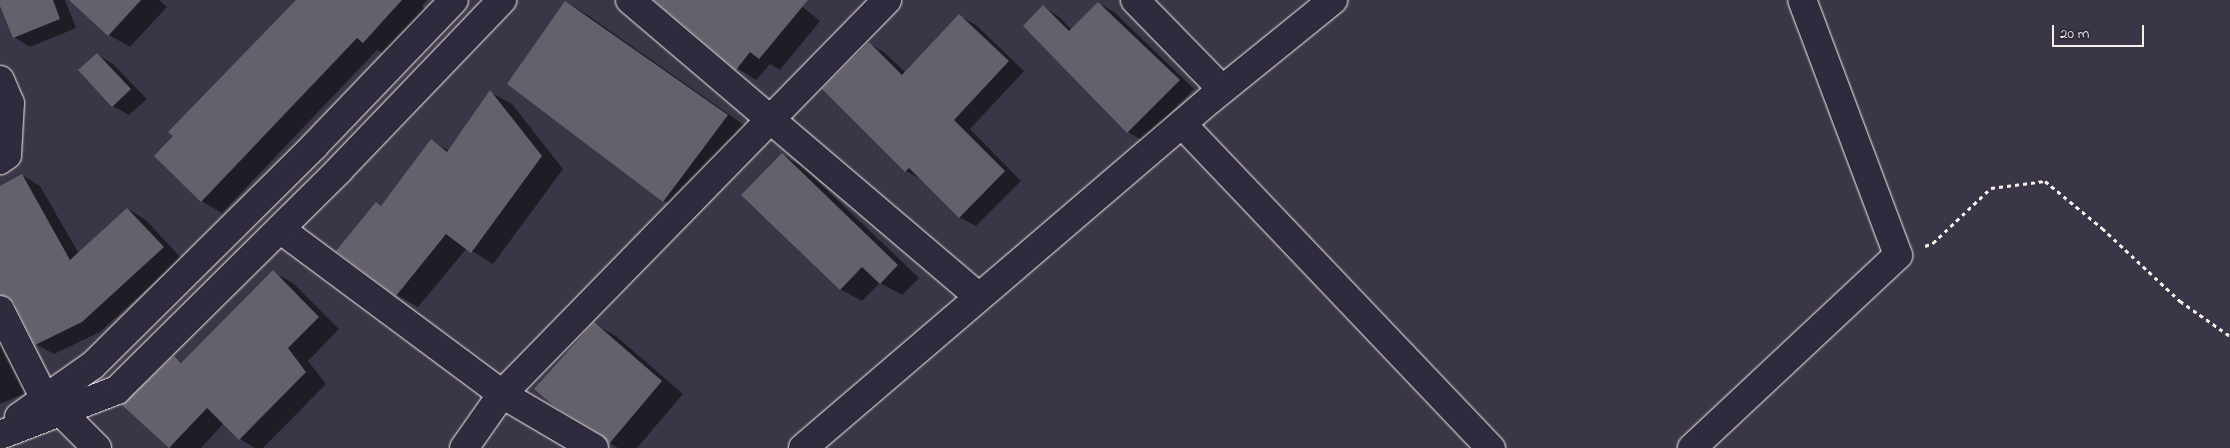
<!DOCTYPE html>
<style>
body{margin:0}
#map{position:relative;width:2230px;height:448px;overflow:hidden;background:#3b3647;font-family:"Indie Flower",sans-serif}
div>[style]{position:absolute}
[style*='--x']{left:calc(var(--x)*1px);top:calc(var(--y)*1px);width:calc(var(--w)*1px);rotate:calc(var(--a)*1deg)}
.shadow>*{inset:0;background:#0007}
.building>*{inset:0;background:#65616c}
.path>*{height:3px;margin-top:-1.5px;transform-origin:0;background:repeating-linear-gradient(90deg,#f4f1e8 0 4px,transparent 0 8px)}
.roads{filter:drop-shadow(0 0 1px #f4f1e8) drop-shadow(0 0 1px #f4f1e8)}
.street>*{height:28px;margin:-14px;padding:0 14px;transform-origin:14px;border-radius:14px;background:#2f2a3d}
.secondary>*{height:28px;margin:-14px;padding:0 14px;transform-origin:14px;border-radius:14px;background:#2f2a3d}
span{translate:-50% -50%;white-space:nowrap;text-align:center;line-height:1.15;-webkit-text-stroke:5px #2f2a3d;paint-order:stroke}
.scale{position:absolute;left:2052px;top:25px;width:92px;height:22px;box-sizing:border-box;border:2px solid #f4f1e8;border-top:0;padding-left:6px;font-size:15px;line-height:18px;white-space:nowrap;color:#f4f1e8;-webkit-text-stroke:4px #2f2a3d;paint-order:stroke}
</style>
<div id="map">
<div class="shadow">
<i style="clip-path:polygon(0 0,65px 0,76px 28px,30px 47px,14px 37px)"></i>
<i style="clip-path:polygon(82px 0,159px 0,167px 7px,130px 47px,109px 35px)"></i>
<i style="clip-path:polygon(298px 0,427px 0,422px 6px,425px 9px,385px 54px,377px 50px,222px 213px,201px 201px)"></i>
<i style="clip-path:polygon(656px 0,794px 0,820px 21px,780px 70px,770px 64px,756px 80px,737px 68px)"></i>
<i style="clip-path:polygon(566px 2px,589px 16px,751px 130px,687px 214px,664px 201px)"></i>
<i style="clip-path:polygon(1098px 3px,1114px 12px,1194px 89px,1143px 141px,1128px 132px,1043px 7px,1058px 16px,1072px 30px)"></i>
<i style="clip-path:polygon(960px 16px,976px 25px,1024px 71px,970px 129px,1021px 181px,976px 226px,959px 217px,922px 180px,906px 171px,824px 89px,869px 43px,885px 53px,906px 73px)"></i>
<i style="clip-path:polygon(97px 54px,113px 64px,147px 99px,129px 115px,113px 106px)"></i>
<i style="clip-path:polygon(490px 92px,512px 104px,563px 169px,493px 264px,467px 248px,418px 307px,397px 295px,338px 251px,377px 203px,382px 206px,432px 141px,449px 151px)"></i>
<i style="clip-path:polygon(782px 154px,803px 167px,919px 278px,902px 295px,880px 283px,862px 301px,840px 289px)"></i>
<i style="clip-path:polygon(22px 175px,40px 186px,79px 254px,128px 209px,146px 220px,181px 258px,100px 332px,54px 354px,36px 344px,16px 305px,11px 306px,35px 389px,0 404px,0 187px)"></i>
<i style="clip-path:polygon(273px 272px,293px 283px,339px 329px,308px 361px,326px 384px,263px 448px,255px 448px,240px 439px,224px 423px,201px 448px,171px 448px,124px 405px,174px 357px,183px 363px)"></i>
<i style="clip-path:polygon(594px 324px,616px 336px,683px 394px,637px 448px,618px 448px,610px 443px)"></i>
</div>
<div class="building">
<i style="clip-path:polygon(0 0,53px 0,60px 19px,13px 38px,0 6px)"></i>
<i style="clip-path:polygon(69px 0,141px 0,108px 36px)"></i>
<i style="clip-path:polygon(296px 0,402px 0,363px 43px,357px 38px,201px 202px,154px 156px,173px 136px,168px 132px)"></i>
<i style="clip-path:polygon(654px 0,808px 0,759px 59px,750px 52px,736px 70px)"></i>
<i style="clip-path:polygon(565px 1px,728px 115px,663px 202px,507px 84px)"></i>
<i style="clip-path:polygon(1098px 2px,1180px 80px,1127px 133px,1023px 26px,1043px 5px,1069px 31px)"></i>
<i style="clip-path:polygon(959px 14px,1009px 61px,954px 120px,1005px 171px,959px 218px,909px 168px,905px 172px,822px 89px,869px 42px,902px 75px)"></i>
<i style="clip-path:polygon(97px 53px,131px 89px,112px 107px,78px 70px)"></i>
<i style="clip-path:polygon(490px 90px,542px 156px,471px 253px,446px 234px,396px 296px,336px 251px,376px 202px,381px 206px,431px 139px,447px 152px)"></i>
<i style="clip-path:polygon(782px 153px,898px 265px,880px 284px,862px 267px,840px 290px,741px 195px)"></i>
<i style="clip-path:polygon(22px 174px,70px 260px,127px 208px,164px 247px,82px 322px,35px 345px,14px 303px,8px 297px,0 295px,0 186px)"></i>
<i style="clip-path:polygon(273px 270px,319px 317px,288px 348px,306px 372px,239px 440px,207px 408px,169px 448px,122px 405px,174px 356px,181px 363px)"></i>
<i style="clip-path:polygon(594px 322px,662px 381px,609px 444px,602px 435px,554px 406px,534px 389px)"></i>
</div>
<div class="path">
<i style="--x:1925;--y:246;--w:9;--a:-21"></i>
<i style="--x:1933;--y:243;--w:80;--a:-43.5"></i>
<i style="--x:1991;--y:188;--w:54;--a:-7.4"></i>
<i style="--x:2045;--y:181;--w:74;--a:39.5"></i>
<i style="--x:2102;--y:228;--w:107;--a:43.1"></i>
<i style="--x:2180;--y:301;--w:61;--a:35"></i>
</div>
<div class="roads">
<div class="street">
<i style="--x:630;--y:0;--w:458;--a:40.4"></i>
<i style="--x:1135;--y:0;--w:124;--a:45.7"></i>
<i style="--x:0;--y:80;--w:25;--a:67"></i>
<i style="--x:10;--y:103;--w:52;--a:93.3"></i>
<i style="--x:7;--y:155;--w:9;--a:144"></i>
<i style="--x:1182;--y:124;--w:448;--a:46.4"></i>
<i style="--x:280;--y:229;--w:277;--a:36.6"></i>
<i style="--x:502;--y:394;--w:66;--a:125.1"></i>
<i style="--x:0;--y:310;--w:100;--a:63.2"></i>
<i style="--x:61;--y:412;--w:51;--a:45"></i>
<i style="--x:594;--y:448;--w:107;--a:-149.6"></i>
<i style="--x:502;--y:394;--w:551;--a:-45.66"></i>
<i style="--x:803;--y:448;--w:538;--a:-40.56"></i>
<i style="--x:1212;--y:98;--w:156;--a:-39"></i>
<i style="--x:1692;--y:448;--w:282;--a:-43.1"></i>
<i style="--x:1898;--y:255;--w:272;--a:-110.6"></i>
</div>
<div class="secondary">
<i style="--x:19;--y:417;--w:90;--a:-35.1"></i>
<i style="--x:93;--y:365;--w:311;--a:-44.7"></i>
<i style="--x:314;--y:146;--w:202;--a:-46.2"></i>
<i style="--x:0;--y:435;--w:125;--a:-21"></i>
<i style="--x:117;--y:390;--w:313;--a:-44.7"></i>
<i style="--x:339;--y:170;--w:236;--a:-46.2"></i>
</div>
</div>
<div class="scale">20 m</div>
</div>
